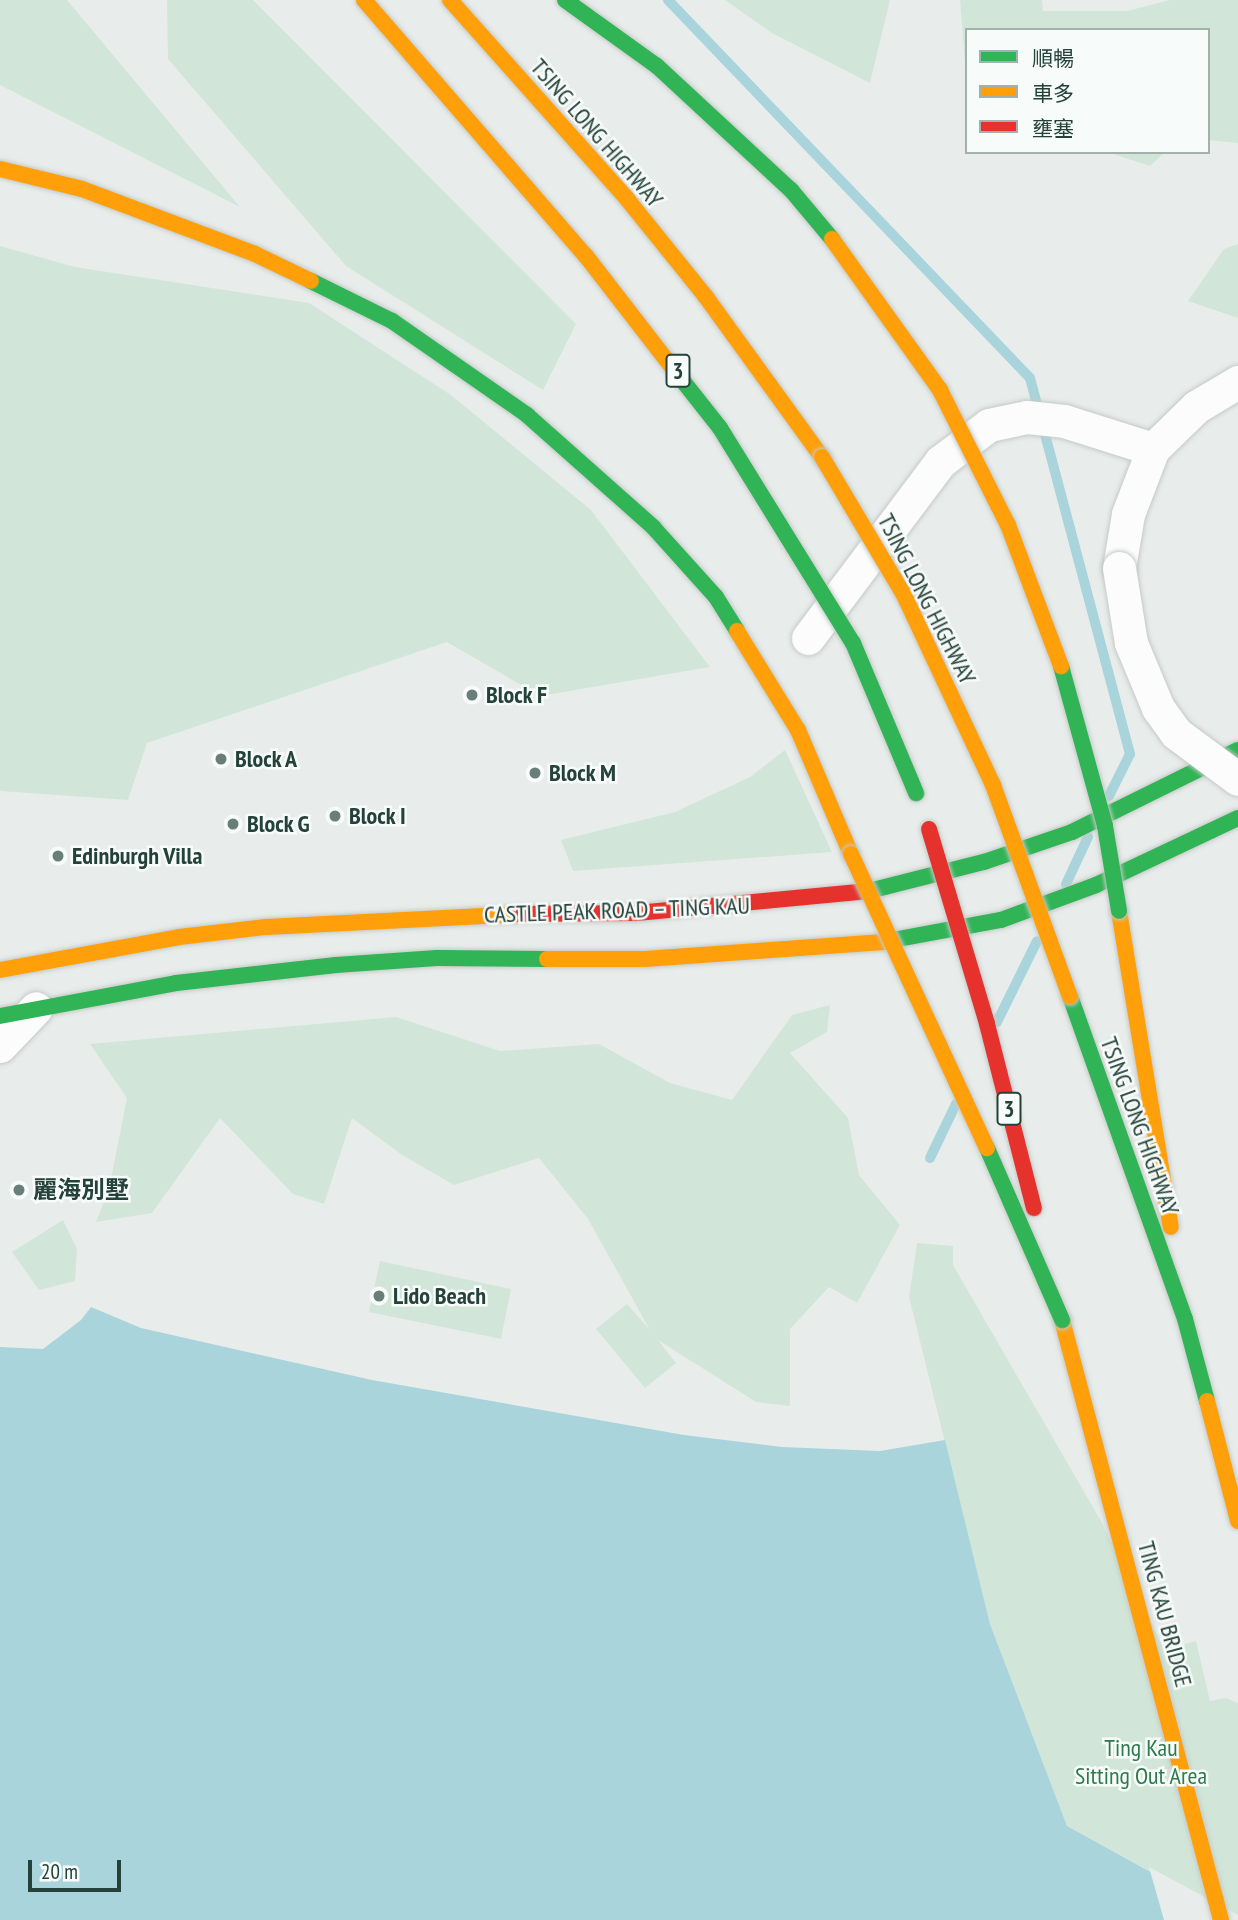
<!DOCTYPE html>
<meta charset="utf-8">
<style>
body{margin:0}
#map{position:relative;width:1238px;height:1920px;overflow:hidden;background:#e8edeb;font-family:"PT Sans Narrow","Noto Sans TC",sans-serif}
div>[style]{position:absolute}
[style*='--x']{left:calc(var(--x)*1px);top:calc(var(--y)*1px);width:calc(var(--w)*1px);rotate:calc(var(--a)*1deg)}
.green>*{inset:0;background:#d1e6d8}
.water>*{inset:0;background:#a9d4db}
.pier>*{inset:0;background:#e8edeb}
.stream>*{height:10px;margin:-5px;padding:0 5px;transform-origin:5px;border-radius:5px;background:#a9d4db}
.roads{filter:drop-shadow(0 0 2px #c5cac8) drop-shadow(0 0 2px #c5cac8)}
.street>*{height:33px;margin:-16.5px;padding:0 16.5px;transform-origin:16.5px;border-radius:16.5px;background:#fcfcfc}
.fast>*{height:16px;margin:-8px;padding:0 8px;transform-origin:8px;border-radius:8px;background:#30b455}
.slow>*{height:16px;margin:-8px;padding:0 8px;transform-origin:8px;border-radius:8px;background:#ff9f0a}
.jam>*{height:16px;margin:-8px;padding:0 8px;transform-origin:8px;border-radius:8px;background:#e5322d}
.bridges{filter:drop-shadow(0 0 2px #c5cac8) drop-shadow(0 0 2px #c5cac8)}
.street-bridge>*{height:33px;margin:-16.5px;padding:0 16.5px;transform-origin:16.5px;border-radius:16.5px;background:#fcfcfc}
.fast-bridge>*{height:16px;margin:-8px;padding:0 8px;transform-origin:8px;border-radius:8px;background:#30b455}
.slow-bridge>*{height:16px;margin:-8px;padding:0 8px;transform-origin:8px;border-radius:8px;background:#ff9f0a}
.jam-bridge>*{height:16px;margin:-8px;padding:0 8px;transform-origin:8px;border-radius:8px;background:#e5322d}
.dots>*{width:19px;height:19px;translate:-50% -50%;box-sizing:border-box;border:4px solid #f7fbf9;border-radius:50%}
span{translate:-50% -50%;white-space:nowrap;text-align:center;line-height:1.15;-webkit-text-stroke:5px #f7fbf9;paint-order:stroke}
.shield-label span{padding:2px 5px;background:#f7fbf9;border:2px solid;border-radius:5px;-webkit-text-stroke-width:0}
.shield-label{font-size:23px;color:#24423a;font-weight:700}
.street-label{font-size:24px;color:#24423a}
.poi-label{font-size:24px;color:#24423a;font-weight:700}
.left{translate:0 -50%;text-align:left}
.park-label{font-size:24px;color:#2d7a4b}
.legend{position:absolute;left:965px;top:28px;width:245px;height:126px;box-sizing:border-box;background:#f7fbf9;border:2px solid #a3b1ad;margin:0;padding:9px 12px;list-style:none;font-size:21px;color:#24423a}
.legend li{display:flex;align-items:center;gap:14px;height:35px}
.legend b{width:35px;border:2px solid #a3b1ad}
.scale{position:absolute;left:28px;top:1860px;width:93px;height:32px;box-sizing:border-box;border:4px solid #24423a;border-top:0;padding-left:9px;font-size:21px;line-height:24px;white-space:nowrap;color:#24423a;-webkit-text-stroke:5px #f7fbf9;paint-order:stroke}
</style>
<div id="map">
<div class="green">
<i style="clip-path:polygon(0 0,67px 0,240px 207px,0 85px)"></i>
<i style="clip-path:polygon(167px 0,253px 0,576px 324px,543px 390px,346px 266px,168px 59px)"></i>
<i style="clip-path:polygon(725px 0,890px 0,870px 83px,772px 33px)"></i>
<i style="clip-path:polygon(960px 0,1042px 0,1043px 11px,1127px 11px,1170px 0,1238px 0,1238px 143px,1208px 140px,1208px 30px,967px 30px,967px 88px)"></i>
<i style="clip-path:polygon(1107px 152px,1165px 152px,1150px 166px)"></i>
<i style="clip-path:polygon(1238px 244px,1238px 318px,1188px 301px,1224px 249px)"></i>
<i style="clip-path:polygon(0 246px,75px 267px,309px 303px,451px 395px,591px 510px,710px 667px,540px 696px,447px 642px,147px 743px,128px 800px,0 791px)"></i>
<i style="clip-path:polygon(785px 750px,832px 852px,573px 871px,561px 840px,675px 812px,750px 777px)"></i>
<i style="clip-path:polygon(830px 1005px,827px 1032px,790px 1053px,848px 1118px,859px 1175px,900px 1225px,857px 1303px,829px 1287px,790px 1329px,790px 1406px,756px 1402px,658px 1340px,676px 1363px,645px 1388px,596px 1329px,627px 1304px,650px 1330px,588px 1219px,539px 1158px,454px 1185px,402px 1155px,352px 1118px,324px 1204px,293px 1194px,220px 1118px,152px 1213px,96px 1222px,109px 1189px,127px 1098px,90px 1044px,396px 1017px,500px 1051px,599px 1044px,670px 1083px,732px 1100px,792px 1015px)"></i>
<i style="clip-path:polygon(63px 1220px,77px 1249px,75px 1281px,39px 1290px,12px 1252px)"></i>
<i style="clip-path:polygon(917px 1243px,953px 1246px,953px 1265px,1101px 1521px,1164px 1649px,1196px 1641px,1210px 1701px,1226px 1698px,1238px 1703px,1238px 1919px,1067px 1826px,990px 1624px,909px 1297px)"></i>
<i style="clip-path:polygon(380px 1261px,511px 1289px,501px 1339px,369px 1312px)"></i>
</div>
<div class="water">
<i style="clip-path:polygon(91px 1307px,141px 1328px,372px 1380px,684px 1435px,782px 1447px,880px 1451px,945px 1440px,990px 1624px,1067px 1826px,1238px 1920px,0 1920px,0 1347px,43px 1349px,81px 1320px)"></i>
</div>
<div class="pier">
<i style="clip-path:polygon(1149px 1867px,1238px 1915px,1238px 1920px,1164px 1920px)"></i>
</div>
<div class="stream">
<i style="--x:668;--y:0;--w:523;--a:46.24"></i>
<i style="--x:1030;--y:378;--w:389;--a:75.1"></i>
<i style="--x:1130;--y:754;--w:47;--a:116.6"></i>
<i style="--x:1066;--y:884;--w:52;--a:-64.9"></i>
<i style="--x:997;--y:1022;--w:90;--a:-63.7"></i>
<i style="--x:930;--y:1158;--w:60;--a:-64.3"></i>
</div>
<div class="roads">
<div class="street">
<i style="--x:1119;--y:568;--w:55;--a:-80.5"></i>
<i style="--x:1128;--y:514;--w:70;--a:-69"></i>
<i style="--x:1153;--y:449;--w:60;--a:-44.3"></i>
<i style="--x:1196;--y:407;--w:49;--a:-30.8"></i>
<i style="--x:808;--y:638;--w:220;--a:-53.1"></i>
<i style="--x:940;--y:462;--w:61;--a:-37.1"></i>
<i style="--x:989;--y:425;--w:39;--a:-12"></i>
<i style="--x:1027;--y:417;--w:37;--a:6"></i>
<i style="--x:1064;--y:421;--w:93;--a:17.5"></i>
<i style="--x:0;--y:1046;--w:52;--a:-46.5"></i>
</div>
<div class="fast">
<i style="--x:311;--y:281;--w:90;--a:26.3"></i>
<i style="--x:392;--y:321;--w:165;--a:34.8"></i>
<i style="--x:527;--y:415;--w:169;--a:41.6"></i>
<i style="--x:653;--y:527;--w:94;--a:48"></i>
<i style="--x:716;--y:597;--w:40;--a:58"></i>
<i style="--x:869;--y:891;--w:119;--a:-14.2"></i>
<i style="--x:984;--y:862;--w:93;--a:-18.8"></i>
<i style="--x:1072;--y:832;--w:185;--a:-26.3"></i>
<i style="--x:882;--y:942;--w:121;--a:-10.5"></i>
<i style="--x:1001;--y:920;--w:101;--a:-20.2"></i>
<i style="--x:1096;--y:885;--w:157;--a:-25.3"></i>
<i style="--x:1070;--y:996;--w:343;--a:70.4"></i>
<i style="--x:1185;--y:1319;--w:85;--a:75"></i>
<i style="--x:0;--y:1016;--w:179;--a:-10.6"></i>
<i style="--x:176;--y:983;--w:161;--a:-6.4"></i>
<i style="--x:336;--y:965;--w:101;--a:-4"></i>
<i style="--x:437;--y:958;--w:110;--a:0.5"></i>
</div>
<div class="slow">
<i style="--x:450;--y:0;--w:266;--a:48.3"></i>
<i style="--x:627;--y:199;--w:126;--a:51.1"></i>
<i style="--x:706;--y:297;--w:198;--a:54.1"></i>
<i style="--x:0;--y:169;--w:84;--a:13.7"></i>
<i style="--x:82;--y:189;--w:185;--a:20.6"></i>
<i style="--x:255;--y:254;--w:62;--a:25.7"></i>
<i style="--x:737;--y:631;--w:116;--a:58.4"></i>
<i style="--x:798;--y:730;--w:135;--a:66.9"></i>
<i style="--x:1119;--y:911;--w:320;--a:80.7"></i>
<i style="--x:547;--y:959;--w:99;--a:0"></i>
<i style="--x:646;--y:959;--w:237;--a:-4.1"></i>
<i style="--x:0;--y:970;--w:182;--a:-10.4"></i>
<i style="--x:179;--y:937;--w:88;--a:-6.6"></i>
<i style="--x:266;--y:927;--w:253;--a:-2.9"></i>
<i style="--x:1062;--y:1320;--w:621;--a:75.16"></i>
<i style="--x:1207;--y:1401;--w:124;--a:75.5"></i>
</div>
<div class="jam">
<i style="--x:519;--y:914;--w:118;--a:-0.5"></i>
<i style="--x:637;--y:913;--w:233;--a:-5.4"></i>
</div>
</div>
<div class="bridges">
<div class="street-bridge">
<i style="--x:1119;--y:568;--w:76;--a:80.9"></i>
<i style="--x:1131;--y:643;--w:70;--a:67.4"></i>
<i style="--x:1158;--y:708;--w:31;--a:54"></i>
<i style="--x:1176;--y:733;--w:77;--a:36.6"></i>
</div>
<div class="fast-bridge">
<i style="--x:565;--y:0;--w:113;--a:35.7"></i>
<i style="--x:657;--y:66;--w:183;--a:42.8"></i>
<i style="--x:791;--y:190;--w:64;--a:50.1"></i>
<i style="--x:675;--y:371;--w:73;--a:51.7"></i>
<i style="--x:720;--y:428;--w:253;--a:58.3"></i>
<i style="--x:853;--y:643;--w:163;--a:67.2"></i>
<i style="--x:1061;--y:666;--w:166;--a:74.6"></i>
<i style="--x:1105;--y:826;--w:86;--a:80.6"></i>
<i style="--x:987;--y:1148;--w:188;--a:66.4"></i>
</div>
<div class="slow-bridge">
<i style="--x:364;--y:0;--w:339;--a:49.1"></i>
<i style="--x:586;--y:256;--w:145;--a:52.3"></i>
<i style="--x:832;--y:239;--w:186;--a:54.4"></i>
<i style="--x:940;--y:390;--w:151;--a:63.3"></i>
<i style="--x:1008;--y:525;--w:151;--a:69.4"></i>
<i style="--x:822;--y:457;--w:161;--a:59.3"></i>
<i style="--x:904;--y:595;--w:210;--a:64.9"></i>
<i style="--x:993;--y:785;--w:225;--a:70"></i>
<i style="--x:851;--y:854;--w:324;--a:65.2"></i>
</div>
<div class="jam-bridge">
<i style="--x:929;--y:829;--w:203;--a:73.4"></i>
<i style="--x:987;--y:1024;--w:190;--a:75.7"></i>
</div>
</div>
<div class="dots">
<i style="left:472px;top:695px;background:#697e78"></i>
<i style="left:221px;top:759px;background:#697e78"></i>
<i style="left:535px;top:773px;background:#697e78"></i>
<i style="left:335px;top:816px;background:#697e78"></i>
<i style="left:233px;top:824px;background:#697e78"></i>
<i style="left:58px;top:856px;background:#697e78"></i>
<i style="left:19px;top:1190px;background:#697e78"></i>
<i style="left:379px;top:1296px;background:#697e78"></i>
</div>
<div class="shield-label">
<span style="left:678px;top:371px">3</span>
<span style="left:1009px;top:1109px">3</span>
</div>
<div class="street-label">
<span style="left:597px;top:133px;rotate:49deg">TSING LONG HIGHWAY</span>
<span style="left:927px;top:599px;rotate:63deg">TSING LONG HIGHWAY</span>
<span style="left:617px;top:910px;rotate:-2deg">CASTLE PEAK ROAD – TING KAU</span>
<span style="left:1140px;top:1126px;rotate:70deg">TSING LONG HIGHWAY</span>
<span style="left:1165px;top:1614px;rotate:75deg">TING KAU BRIDGE</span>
</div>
<div class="poi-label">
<span class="left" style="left:486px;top:695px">Block F</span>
<span class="left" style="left:235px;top:759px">Block A</span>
<span class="left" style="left:549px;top:773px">Block M</span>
<span class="left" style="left:349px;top:816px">Block I</span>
<span class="left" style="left:247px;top:824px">Block G</span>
<span class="left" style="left:72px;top:856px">Edinburgh Villa</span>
<span class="left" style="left:33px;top:1190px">麗海別墅</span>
<span class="left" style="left:393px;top:1296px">Lido Beach</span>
</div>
<div class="park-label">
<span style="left:1141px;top:1762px">Ting Kau<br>Sitting Out Area</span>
</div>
<ul class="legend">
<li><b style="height:9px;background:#30b455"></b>順暢</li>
<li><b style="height:9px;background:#ff9f0a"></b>車多</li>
<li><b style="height:9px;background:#e5322d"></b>壅塞</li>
</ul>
<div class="scale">20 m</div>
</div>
